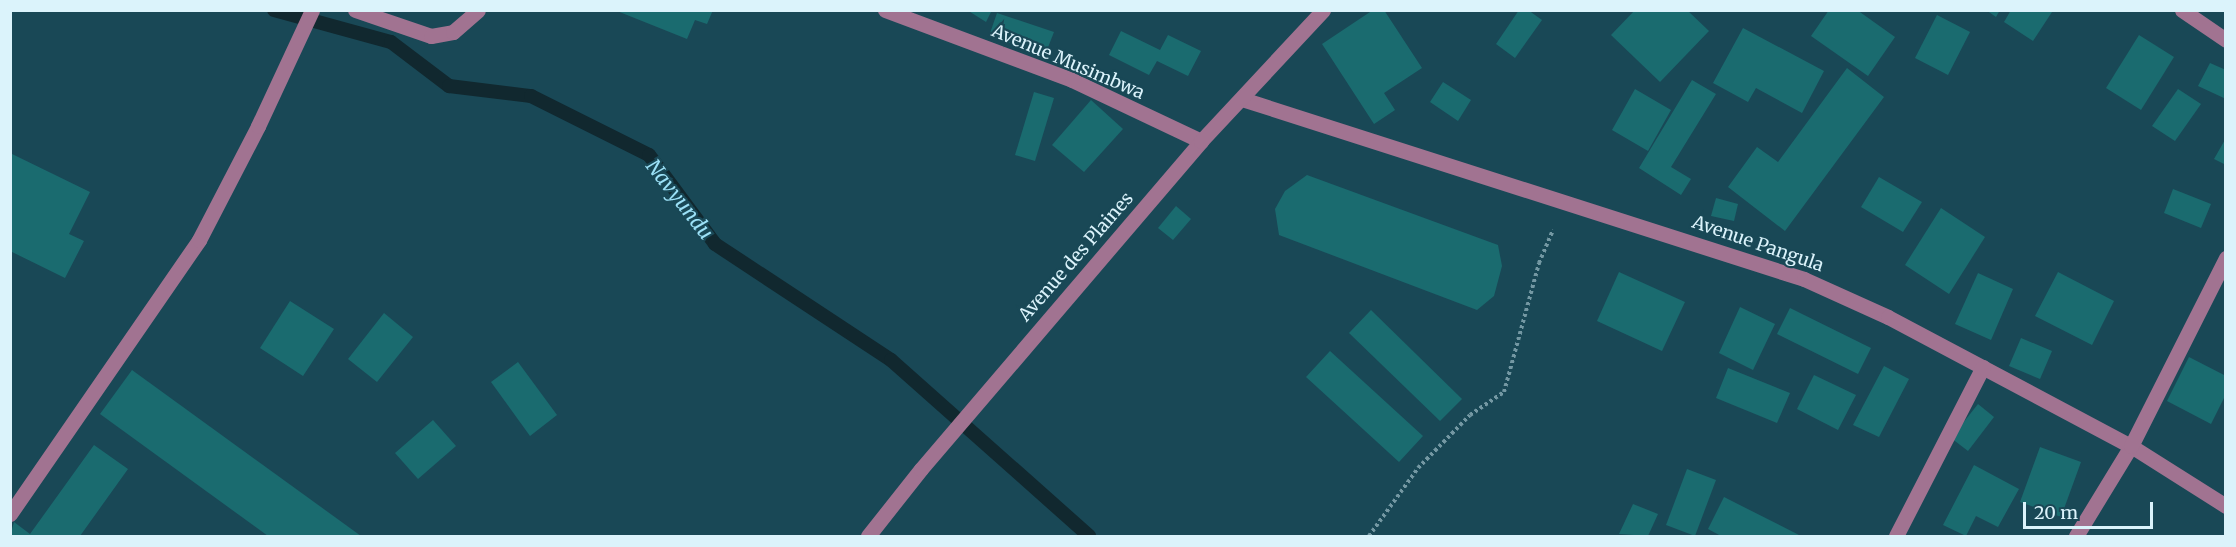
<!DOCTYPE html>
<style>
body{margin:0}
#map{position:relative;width:2236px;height:547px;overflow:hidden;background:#194856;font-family:Merriweather,serif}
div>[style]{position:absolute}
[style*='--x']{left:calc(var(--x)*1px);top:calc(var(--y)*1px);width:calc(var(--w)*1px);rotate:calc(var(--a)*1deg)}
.stream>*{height:14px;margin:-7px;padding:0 7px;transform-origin:7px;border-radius:7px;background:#11282f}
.building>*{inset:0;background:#1a6b6f}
.path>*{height:4px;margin-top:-2px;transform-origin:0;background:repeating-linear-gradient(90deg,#7498a3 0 3px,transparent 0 6px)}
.minor>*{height:15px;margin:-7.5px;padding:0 7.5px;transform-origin:7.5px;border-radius:7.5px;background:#a17391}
span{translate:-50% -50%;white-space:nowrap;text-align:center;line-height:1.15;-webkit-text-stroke:4.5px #194856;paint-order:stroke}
.street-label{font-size:18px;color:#dbf3fb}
.water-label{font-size:20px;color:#9ce1f7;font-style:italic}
.frame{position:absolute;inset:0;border:12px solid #dbf3fb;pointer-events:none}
.scale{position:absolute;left:2023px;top:502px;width:130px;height:27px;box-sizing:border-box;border:3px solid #dbf3fb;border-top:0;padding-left:8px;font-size:18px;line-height:21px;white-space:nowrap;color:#dbf3fb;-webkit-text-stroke:4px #194856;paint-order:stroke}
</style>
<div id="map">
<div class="stream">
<i style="--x:274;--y:10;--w:121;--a:15.3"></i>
<i style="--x:391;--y:42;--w:73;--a:37.2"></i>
<i style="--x:449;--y:86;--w:83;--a:7"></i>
<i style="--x:531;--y:96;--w:132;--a:26.6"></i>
<i style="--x:649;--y:155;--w:111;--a:53.4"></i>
<i style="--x:715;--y:244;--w:211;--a:33.4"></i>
<i style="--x:891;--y:360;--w:265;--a:41.6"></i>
</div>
<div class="building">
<i style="clip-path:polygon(713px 10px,707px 24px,695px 20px,687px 39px,617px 11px)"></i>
<i style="clip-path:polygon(967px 10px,992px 10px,986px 22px)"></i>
<i style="clip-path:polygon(1373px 10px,1384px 10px,1422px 68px,1384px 93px,1395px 110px,1374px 124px,1322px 44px)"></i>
<i style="clip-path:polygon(1519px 10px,1528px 10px,1542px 20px,1515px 58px,1496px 44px)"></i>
<i style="clip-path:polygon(1635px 10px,1687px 10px,1709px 31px,1660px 82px,1611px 35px)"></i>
<i style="clip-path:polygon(1829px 10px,1857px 10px,1895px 37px,1868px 76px,1811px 36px)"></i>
<i style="clip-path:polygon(1986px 10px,2000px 10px,1996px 17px)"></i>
<i style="clip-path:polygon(2011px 10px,2050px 10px,2052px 12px,2033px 41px,2004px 22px)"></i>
<i style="clip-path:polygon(997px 13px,1054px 32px,1045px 55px,989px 36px)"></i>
<i style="clip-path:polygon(1937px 15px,1970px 32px,1948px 75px,1915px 58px)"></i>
<i style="clip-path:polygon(1743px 28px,1824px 71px,1802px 113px,1756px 88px,1748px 102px,1713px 83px)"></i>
<i style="clip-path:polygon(1121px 31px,1160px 50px,1168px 35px,1201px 51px,1188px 76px,1157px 61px,1149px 75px,1109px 55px)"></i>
<i style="clip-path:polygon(2139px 35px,2174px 57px,2141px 110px,2106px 88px)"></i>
<i style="clip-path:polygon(2210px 63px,2226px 70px,2226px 99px,2198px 86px)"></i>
<i style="clip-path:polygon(1847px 68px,1884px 97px,1785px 231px,1728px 187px,1757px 147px,1778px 162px)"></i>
<i style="clip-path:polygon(1692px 80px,1716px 94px,1671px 167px,1691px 179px,1681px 195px,1639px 168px)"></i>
<i style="clip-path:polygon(1443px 82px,1471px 100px,1458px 121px,1430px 102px)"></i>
<i style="clip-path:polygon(1635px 89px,1671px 110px,1648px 151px,1612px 130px)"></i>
<i style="clip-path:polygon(2178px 89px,2201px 104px,2175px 141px,2152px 126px)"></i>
<i style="clip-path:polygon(1034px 92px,1054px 98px,1035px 161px,1015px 155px)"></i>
<i style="clip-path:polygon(1091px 100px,1123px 129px,1084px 172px,1052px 145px)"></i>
<i style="clip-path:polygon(2226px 138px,2226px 165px,2214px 159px)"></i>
<i style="clip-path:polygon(10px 153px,90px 192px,69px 234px,84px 241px,65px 278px,10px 251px)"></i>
<i style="clip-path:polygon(1307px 175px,1498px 245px,1502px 266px,1494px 296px,1477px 310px,1279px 235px,1275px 209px,1285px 191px)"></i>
<i style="clip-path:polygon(1879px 177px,1922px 202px,1903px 232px,1861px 207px)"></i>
<i style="clip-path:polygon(2173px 189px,2211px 204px,2201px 228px,2164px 213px)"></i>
<i style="clip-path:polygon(1716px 198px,1738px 204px,1734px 221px,1711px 216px)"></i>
<i style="clip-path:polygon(1176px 206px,1191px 219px,1173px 240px,1158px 228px)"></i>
<i style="clip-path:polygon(1941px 208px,1985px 237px,1949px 294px,1905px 265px)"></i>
<i style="clip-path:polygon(1619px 272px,1685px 302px,1662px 351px,1597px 321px)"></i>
<i style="clip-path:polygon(2058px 272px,2114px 301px,2092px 345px,2035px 316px)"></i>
<i style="clip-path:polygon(1978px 273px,2013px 289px,1991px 340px,1955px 324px)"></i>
<i style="clip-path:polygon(290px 301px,334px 329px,303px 376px,260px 348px)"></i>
<i style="clip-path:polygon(1740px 307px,1775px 324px,1753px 370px,1719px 353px)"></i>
<i style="clip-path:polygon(1790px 308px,1871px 348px,1858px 374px,1777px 334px)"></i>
<i style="clip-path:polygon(1371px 310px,1462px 399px,1440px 421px,1349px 333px)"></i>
<i style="clip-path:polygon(384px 313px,413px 337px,377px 382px,348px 359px)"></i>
<i style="clip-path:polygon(2021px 338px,2052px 351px,2040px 379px,2009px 366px)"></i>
<i style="clip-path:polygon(1330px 351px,1423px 436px,1399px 462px,1306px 377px)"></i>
<i style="clip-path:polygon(2189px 357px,2226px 376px,2226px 394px,2211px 424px,2167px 401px)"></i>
<i style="clip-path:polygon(518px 362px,557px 415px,530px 436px,491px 382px)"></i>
<i style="clip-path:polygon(1884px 366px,1909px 379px,1879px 437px,1853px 425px)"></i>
<i style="clip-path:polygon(1728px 368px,1790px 393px,1777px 423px,1716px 398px)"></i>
<i style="clip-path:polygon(132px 370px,361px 536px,268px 536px,100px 414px)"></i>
<i style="clip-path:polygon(1814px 375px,1856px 395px,1838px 430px,1797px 409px)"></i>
<i style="clip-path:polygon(1978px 404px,1994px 417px,1968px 451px,1951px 438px)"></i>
<i style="clip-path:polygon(433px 420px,456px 446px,418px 479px,395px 453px)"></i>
<i style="clip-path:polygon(94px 445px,128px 469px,80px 536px,10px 536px,14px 522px,30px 534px)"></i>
<i style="clip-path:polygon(2040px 447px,2081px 462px,2061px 517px,2020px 502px)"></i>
<i style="clip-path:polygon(1974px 465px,2019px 489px,1998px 527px,1976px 516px,1966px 536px,1943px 525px)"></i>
<i style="clip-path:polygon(1687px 469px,1716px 480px,1695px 536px,1666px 525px)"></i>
<i style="clip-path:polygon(1724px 497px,1801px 536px,1721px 536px,1708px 529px)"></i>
<i style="clip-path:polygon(1633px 504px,1658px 514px,1648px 536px,1619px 534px)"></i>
</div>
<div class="path">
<i style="--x:1369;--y:536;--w:84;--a:-54.2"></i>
<i style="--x:1418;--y:468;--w:74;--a:-45.5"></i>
<i style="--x:1470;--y:415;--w:41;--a:-34.1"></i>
<i style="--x:1504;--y:392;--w:134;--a:-74.8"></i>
<i style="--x:1539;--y:263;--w:36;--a:-67"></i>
</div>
<div class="minor">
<i style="--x:355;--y:10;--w:80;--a:18.9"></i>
<i style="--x:431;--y:36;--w:22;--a:-10"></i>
<i style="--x:453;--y:32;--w:33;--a:-41"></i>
<i style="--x:885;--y:10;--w:200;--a:20.5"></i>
<i style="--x:1072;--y:80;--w:143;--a:25.3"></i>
<i style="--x:2182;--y:10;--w:53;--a:34.3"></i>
<i style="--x:1242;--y:99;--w:590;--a:17.76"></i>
<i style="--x:1804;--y:279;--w:92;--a:24.3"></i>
<i style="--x:1888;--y:317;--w:275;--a:28"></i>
<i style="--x:2131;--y:446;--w:112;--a:32.3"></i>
<i style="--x:10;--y:514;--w:333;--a:-55.4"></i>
<i style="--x:199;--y:240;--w:128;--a:-62.6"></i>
<i style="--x:258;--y:126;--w:128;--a:-65"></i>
<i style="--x:868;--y:536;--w:85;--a:-51.7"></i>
<i style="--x:921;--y:469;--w:431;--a:-49.5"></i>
<i style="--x:1201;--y:141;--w:179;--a:-47"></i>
<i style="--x:1896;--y:536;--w:190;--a:-62.8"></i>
<i style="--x:2076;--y:536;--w:105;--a:-58.6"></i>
<i style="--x:2131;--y:446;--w:211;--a:-63.2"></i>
</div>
<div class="street-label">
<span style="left:1068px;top:62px;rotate:23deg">Avenue Musimbwa</span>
<span style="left:1758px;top:244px;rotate:19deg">Avenue Pangula</span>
<span style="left:1076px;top:257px;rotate:-49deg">Avenue des Plaines</span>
</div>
<div class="water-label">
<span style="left:680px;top:199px;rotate:52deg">Navyundu</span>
</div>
<div class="frame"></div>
<div class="scale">20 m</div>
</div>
